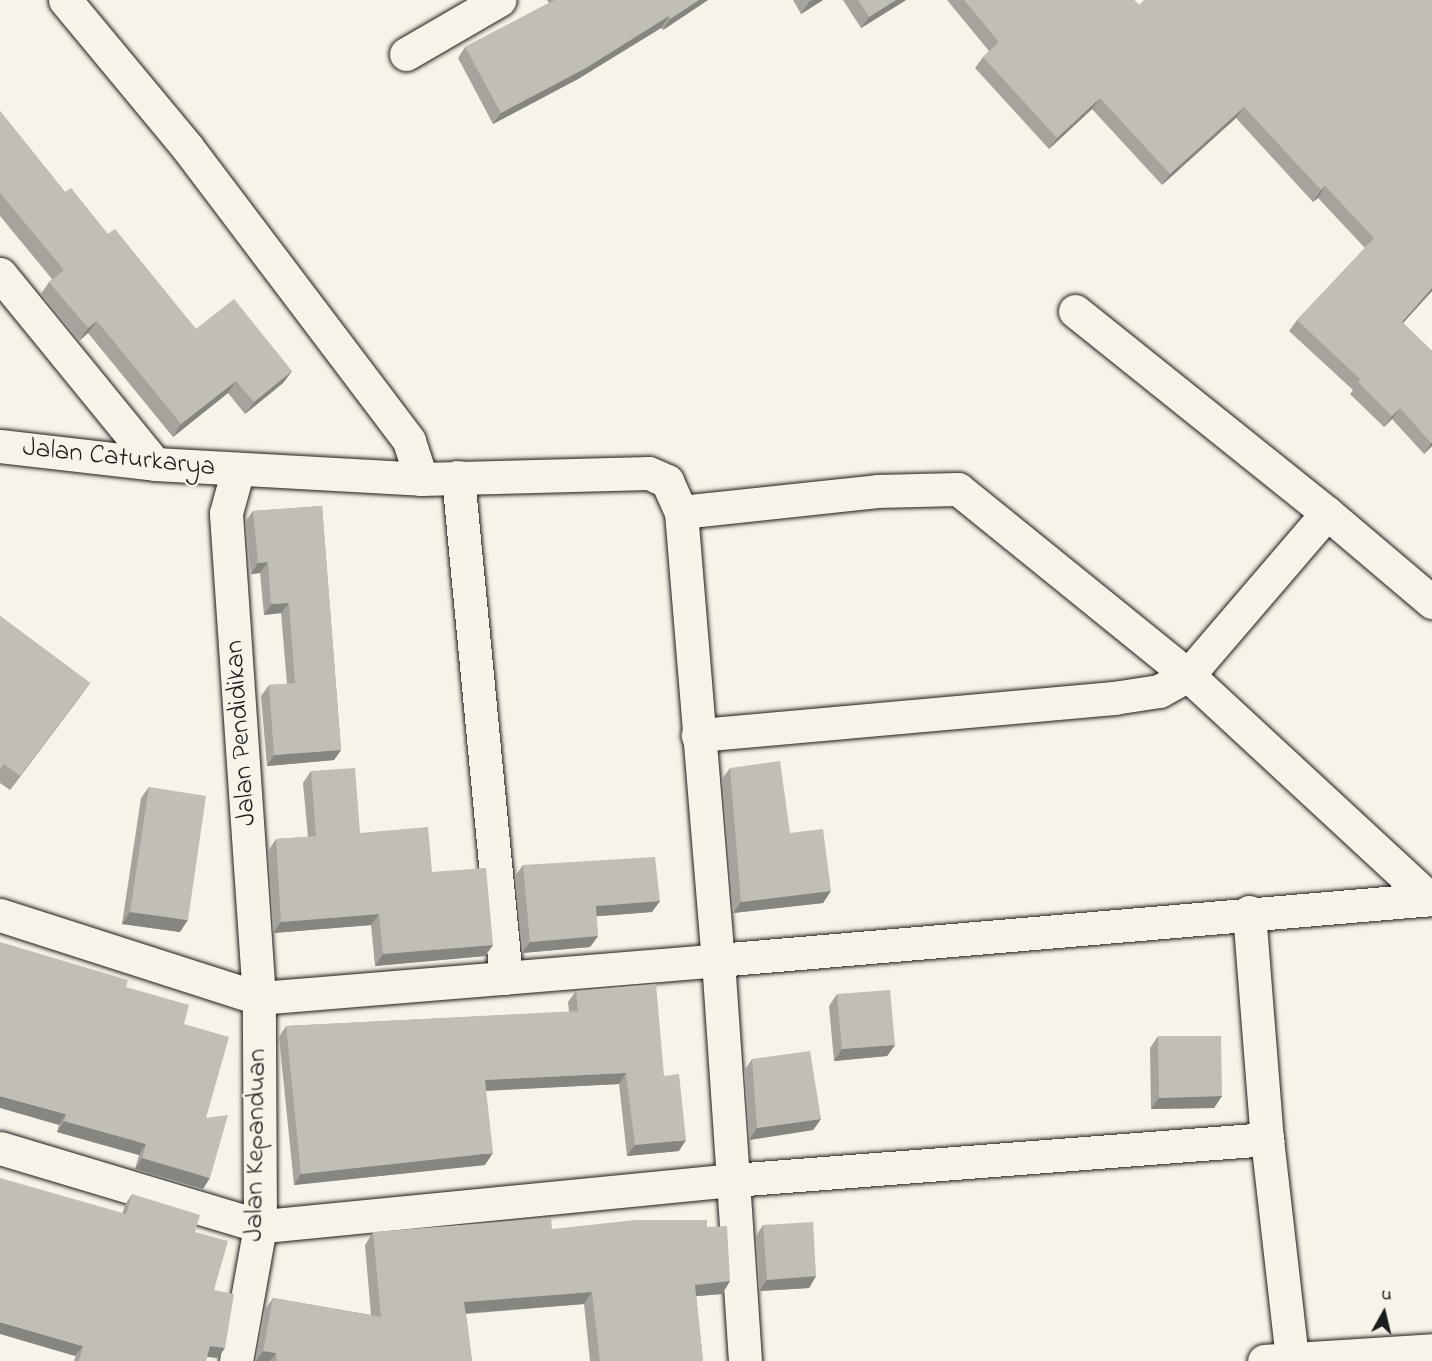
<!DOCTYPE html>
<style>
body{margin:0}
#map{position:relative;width:1432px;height:1361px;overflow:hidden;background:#f7f3e8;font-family:"Indie Flower",sans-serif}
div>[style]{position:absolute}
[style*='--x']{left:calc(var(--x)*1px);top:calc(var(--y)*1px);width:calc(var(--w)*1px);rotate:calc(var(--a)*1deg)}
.roads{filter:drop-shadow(0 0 2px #1c1c1c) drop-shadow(0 0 2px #1c1c1c)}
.minor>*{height:33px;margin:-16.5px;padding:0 16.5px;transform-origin:16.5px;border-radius:16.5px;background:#f7f3e8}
.wall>*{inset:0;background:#a5a39c}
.shaded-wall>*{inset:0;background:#86857f}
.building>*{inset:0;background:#c0beb5}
span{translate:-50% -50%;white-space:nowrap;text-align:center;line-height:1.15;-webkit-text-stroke:4.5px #f7f3e8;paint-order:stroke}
.street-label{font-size:27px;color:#1c1c1c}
.north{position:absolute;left:1354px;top:1283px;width:60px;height:60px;-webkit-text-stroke:4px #f7f3e8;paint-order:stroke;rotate:8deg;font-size:16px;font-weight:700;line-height:24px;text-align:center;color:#1c1c1c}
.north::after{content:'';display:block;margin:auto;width:21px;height:27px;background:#1c1c1c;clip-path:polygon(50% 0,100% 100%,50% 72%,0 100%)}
</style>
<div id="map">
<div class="roads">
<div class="minor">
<i style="--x:65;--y:0;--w:191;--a:50.3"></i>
<i style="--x:187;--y:147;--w:368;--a:52.9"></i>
<i style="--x:409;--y:441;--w:40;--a:72"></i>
<i style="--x:406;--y:54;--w:108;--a:-30.1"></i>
<i style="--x:0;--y:274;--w:245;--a:50.8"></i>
<i style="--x:1075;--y:311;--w:323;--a:38.7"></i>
<i style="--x:1327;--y:513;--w:138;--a:40.3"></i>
<i style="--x:0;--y:446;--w:156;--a:6.6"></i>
<i style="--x:155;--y:464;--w:266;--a:3.2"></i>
<i style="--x:421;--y:479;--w:228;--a:-1.5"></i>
<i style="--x:649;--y:473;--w:20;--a:24"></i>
<i style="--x:667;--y:481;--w:34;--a:66"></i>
<i style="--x:681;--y:512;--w:450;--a:85.3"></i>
<i style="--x:718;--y:960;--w:717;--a:-4.88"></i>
<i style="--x:458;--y:477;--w:503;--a:84.53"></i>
<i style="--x:681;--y:512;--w:197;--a:-6.1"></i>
<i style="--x:877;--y:491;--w:81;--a:-1.4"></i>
<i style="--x:958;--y:489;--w:296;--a:39"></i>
<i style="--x:1188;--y:675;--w:33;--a:151"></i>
<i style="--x:1159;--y:691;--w:46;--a:171.2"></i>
<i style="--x:1114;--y:698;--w:418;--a:174.9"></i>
<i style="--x:1327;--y:513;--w:213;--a:130.6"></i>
<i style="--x:1188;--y:675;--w:330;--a:42.8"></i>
<i style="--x:1249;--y:912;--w:228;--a:85.5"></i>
<i style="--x:1267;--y:1139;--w:219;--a:83.5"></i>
<i style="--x:0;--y:915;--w:272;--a:17.8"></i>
<i style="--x:259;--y:998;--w:461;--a:-4.7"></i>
<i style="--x:718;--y:960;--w:221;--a:86.1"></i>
<i style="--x:733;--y:1180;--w:475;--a:174.4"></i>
<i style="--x:260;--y:1226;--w:271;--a:-163.3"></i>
<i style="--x:236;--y:1361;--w:137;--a:-79.9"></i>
<i style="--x:260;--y:1226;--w:228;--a:-90.3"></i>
<i style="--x:259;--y:998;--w:486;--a:-93.9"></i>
<i style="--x:226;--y:513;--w:46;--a:-74.7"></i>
<i style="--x:745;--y:1361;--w:181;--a:-93.8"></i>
<i style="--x:733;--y:1180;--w:536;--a:-4.39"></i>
<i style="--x:1264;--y:1361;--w:168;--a:-3.7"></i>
</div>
</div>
<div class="wall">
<i style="clip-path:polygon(547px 0,708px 0,663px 30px,661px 28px,578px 79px,493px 124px,458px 58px,465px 47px,549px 3px)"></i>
<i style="clip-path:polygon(793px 0,823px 0,801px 14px)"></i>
<i style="clip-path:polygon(843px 0,906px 0,861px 28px)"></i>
<i style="clip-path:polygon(947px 0,1134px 0,1139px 5px,1432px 0,1432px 291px,1403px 323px,1432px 351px,1432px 446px,1424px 454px,1392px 419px,1384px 427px,1350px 394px,1353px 390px,1289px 331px,1297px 320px,1365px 248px,1318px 198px,1313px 202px,1236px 118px,1162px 185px,1092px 109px,1049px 149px,975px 68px,983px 57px,989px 51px)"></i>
<i style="clip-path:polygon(0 111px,65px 192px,108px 234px,196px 329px,292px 371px,283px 383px,245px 414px,228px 393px,173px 437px,88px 333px,79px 341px,41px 294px,49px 282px,52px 279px,0 216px)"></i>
<i style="clip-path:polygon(322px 506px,341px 750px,334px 760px,267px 766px,261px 696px,269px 685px,287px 684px,281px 613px,264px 615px,260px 573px,251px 574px,245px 522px,253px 511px)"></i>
<i style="clip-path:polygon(0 616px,90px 683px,10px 790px,0 783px)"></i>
<i style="clip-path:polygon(730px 768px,831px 891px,823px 903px,733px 913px,722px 779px)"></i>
<i style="clip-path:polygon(311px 771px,360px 833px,432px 872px,493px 945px,485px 956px,375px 966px,371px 925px,273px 933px,268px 851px,276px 839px,308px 837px,303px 783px)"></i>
<i style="clip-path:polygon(149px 787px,180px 932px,122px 924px,141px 798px)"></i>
<i style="clip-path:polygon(523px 865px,660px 901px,652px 912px,596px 916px,598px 936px,590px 947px,522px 953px,515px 876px)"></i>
<i style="clip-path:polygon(126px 987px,184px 1024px,206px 1118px,203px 1189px,135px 1169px,139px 1155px,57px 1132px,59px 1125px)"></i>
<i style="clip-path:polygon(576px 991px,664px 1076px,679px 1151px,627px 1156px,619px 1084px,486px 1091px,485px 1165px,294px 1185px,279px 1037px,286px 1026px,569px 1012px,568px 1002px)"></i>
<i style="clip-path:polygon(837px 994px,895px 1045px,887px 1056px,834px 1061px,829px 1006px)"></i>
<i style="clip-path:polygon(1158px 1036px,1222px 1096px,1214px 1108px,1151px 1109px,1150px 1048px)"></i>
<i style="clip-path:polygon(752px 1059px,821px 1119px,813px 1130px,749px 1140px,744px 1071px)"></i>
<i style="clip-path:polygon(132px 1194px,195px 1232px,214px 1290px,218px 1358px,207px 1357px,206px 1361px,74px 1361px,125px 1205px)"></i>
<i style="clip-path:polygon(763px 1225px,816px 1276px,809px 1288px,759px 1291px,756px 1236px)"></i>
<i style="clip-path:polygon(707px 1227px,730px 1281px,722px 1294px,696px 1296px,703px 1361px,590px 1361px,584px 1304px,466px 1314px,472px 1361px,255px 1361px,264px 1311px,273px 1298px,371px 1315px,365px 1245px,373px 1232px)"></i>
</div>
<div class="shaded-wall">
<i style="clip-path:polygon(699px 0,708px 0,663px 30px,670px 19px)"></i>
<i style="clip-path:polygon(813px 0,823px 0,801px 14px,809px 2px)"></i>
<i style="clip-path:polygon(896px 0,906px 0,861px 28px,869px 17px)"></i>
<i style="clip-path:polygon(669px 16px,661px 28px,578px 79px,493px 124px,501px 113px)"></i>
<i style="clip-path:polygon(1100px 98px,1092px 109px,1049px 149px,1057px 138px)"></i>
<i style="clip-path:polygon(1244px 107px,1236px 118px,1162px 185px,1170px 174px)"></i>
<i style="clip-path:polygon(1325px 186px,1318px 198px,1313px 202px,1321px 190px)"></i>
<i style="clip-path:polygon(1432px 288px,1432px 291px,1394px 333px,1402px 322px)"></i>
<i style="clip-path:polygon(97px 321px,88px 333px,79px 341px,88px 328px)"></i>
<i style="clip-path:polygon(292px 371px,283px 383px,245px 414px,254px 402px)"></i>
<i style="clip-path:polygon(236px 381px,228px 393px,173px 437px,181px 424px)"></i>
<i style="clip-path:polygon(1400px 408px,1392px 419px,1384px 427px,1392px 416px)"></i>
<i style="clip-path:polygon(1432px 442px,1432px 446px,1424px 454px)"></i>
<i style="clip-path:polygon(268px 562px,260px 573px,251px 574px,258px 563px)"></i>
<i style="clip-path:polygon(289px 603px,281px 613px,264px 615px,271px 604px)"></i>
<i style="clip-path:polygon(90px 683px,80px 697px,10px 790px,20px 776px)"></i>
<i style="clip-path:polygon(341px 750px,334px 760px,267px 766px,274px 755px)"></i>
<i style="clip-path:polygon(831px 891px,823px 903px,733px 913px,741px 902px)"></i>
<i style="clip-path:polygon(660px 901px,652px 912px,588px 917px,596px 906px)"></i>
<i style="clip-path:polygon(130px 912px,188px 920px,180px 932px,122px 924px)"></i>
<i style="clip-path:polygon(379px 914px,371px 925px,273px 933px,281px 922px)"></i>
<i style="clip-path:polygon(598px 936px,590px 947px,522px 953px,530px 942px)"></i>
<i style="clip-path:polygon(493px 945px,485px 956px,375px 966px,383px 954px)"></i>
<i style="clip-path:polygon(895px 1045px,887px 1056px,834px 1061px,842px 1049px)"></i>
<i style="clip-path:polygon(626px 1073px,619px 1084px,477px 1091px,485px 1080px)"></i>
<i style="clip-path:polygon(0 1096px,66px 1114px,59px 1125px,0 1108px)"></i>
<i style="clip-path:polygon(1222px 1096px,1214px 1108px,1151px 1109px,1159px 1098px)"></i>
<i style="clip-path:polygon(821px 1119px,813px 1130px,749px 1140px,757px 1128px)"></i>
<i style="clip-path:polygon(64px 1121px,146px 1144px,139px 1155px,57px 1132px)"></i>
<i style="clip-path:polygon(686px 1140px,679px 1151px,627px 1156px,635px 1145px)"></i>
<i style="clip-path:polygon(493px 1153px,485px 1165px,294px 1185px,301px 1174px)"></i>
<i style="clip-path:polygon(142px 1158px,210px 1178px,203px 1189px,135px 1169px)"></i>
<i style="clip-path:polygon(816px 1276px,809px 1288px,759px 1291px,767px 1280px)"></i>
<i style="clip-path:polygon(730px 1281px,722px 1294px,686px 1297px,695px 1285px)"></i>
<i style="clip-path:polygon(592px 1292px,584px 1304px,455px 1314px,464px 1302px)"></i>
<i style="clip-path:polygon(0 1322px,83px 1346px,75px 1356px,0 1334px)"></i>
<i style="clip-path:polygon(210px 1346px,225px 1348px,218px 1358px,203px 1356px)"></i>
<i style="clip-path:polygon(263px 1351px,276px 1353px,270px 1361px,256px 1361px)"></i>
</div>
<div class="building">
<i style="clip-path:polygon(555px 0,699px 0,670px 19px,669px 16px,586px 68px,501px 113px,465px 47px)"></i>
<i style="clip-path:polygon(858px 0,896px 0,869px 17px)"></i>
<i style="clip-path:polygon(964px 0,1134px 0,1139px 5px,1144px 0,1432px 0,1432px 288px,1402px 322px,1432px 351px,1432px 442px,1431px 443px,1400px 408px,1392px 416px,1358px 382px,1361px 380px,1297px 320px,1374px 238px,1325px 186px,1321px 190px,1244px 107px,1170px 174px,1100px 98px,1057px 138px,983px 57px,999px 42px)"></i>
<i style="clip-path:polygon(0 111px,65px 192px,71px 188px,108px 234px,115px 229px,196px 329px,234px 299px,292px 371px,254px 402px,236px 381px,181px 424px,97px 321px,88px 328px,49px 282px,64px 270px,0 193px)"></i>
<i style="clip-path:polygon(322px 506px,341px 750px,274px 755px,269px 685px,295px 683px,289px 603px,271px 604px,268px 562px,258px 563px,253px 511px)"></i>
<i style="clip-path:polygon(0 616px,90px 683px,20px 776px,4px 764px,0 769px)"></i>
<i style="clip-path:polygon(780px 761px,790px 833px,823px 829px,831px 891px,741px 902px,730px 768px)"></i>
<i style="clip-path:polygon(355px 768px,360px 833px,428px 827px,432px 872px,486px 868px,493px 945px,383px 954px,379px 914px,281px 922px,276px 839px,316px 836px,311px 771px)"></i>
<i style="clip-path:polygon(149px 787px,206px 796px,188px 920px,130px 912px)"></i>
<i style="clip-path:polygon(655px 857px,660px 901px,596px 906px,598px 936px,530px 942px,523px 865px)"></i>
<i style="clip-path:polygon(0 942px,128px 980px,126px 987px,189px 1005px,184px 1024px,229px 1037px,206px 1118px,228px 1115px,210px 1178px,142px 1158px,146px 1144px,64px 1121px,66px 1114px,0 1096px)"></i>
<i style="clip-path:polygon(656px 984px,664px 1076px,679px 1074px,686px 1140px,635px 1145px,626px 1073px,485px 1080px,493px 1153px,301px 1174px,286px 1026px,578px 1011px,576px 991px)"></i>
<i style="clip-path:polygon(890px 990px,895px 1045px,842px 1049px,837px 994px)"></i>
<i style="clip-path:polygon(1158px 1036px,1221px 1036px,1222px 1096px,1159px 1098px)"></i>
<i style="clip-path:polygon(810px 1051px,821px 1119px,757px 1128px,752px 1059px)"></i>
<i style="clip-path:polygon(0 1178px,126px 1214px,132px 1194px,200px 1215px,195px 1232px,228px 1241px,214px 1290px,234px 1294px,225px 1348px,210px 1346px,206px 1361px,79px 1361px,83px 1346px,0 1322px)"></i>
<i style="clip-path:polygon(551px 1218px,552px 1229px,636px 1220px,707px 1220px,707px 1227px,727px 1226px,730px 1281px,695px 1285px,703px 1361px,600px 1361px,592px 1292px,464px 1302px,472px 1361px,277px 1361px,276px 1353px,263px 1351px,273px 1298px,381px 1317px,373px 1232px)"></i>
<i style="clip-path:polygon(813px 1222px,816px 1276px,767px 1280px,763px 1225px)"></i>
</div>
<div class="street-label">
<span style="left:119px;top:458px;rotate:6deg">Jalan Caturkarya</span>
<span style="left:241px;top:733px;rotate:-94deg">Jalan Pendidikan</span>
<span style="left:256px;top:1145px;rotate:-89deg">Jalan Kepanduan</span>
</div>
<div class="north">U</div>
</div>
